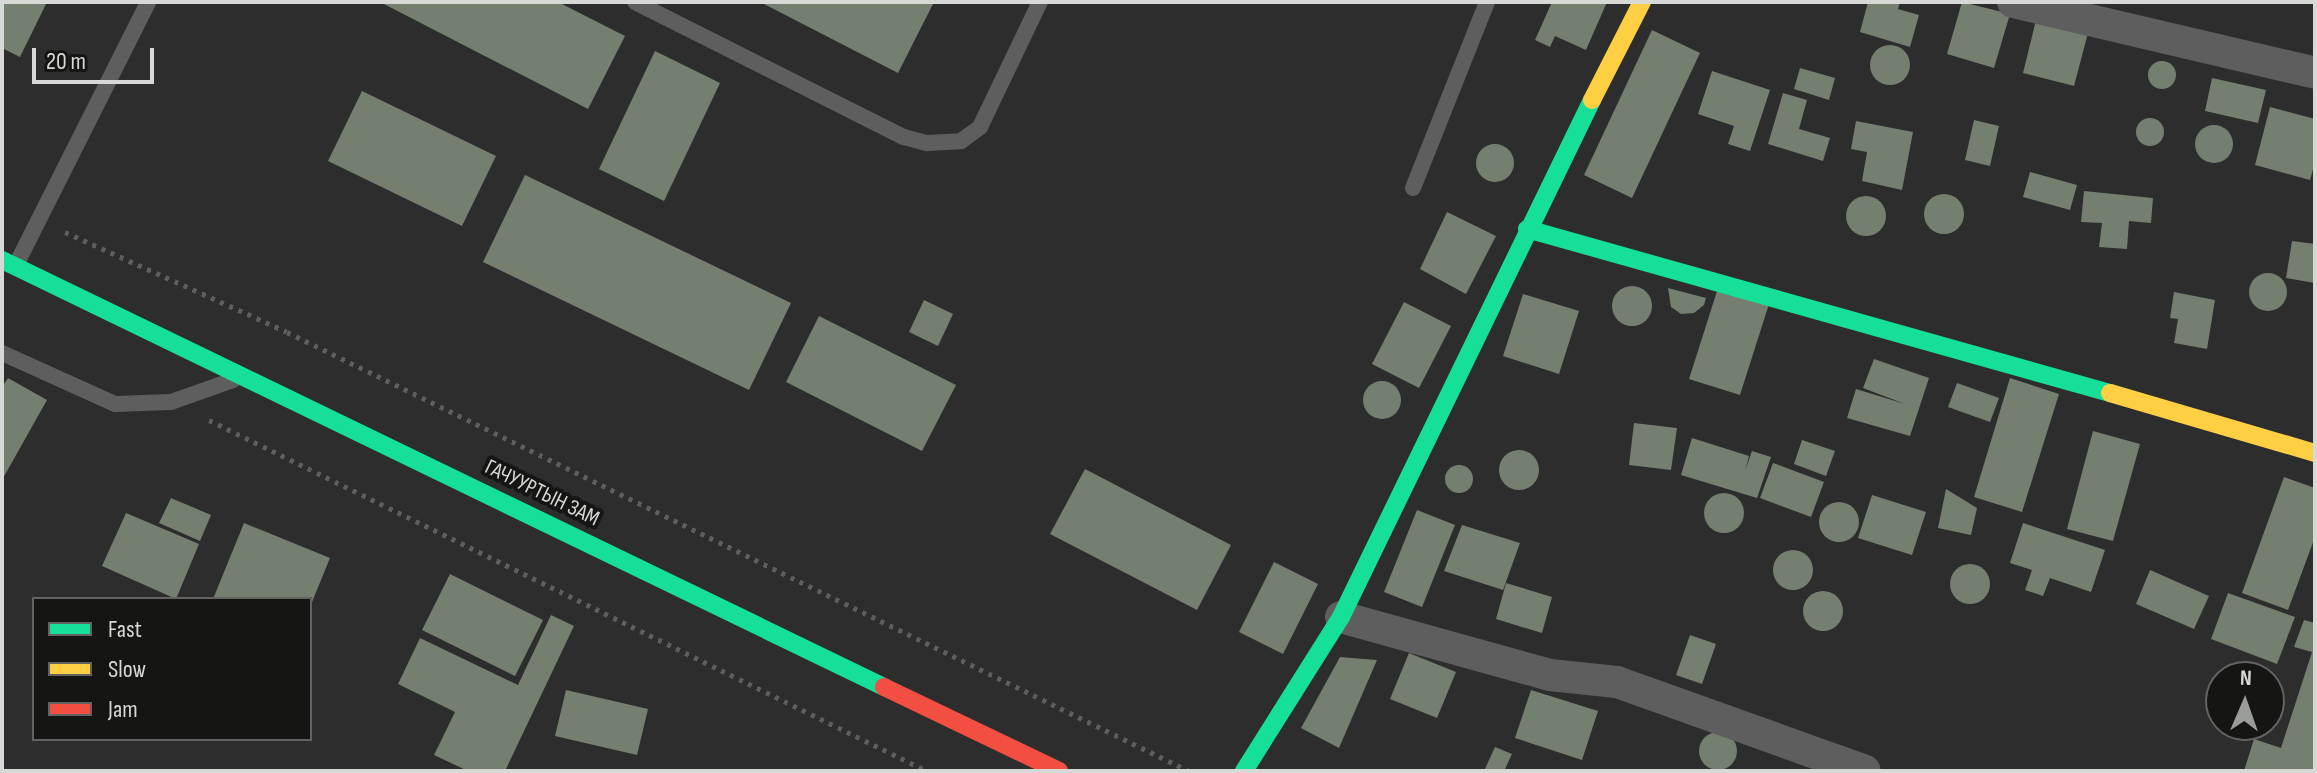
<!DOCTYPE html>
<meta charset="utf-8">
<style>
body{margin:0}
#map{position:relative;width:2317px;height:773px;overflow:hidden;background:#2c2d2c;font-family:"Sofia Sans Condensed",sans-serif}
div>[style]{position:absolute}
[style*='--x']{left:calc(var(--x)*1px);top:calc(var(--y)*1px);width:calc(var(--w)*1px);rotate:calc(var(--a)*1deg)}
.building>*{inset:0;background:#747f70}
.round{border-radius:50%}
.path>*{height:5px;margin-top:-2.5px;transform-origin:0;background:repeating-linear-gradient(90deg,#5e5e5e 0 4px,transparent 0 10px)}
.lane>*{height:16px;margin:-8px;padding:0 8px;transform-origin:8px;border-radius:8px;background:#5d5e5d}
.street>*{height:32px;margin:-16px;padding:0 16px;transform-origin:16px;border-radius:16px;background:#5d5e5d}
.fast>*{height:18px;margin:-9px;padding:0 9px;transform-origin:9px;border-radius:9px;background:#16e098}
.slow>*{height:18px;margin:-9px;padding:0 9px;transform-origin:9px;border-radius:9px;background:#ffcf43}
.jam>*{height:18px;margin:-9px;padding:0 9px;transform-origin:9px;border-radius:9px;background:#f24e42}
span{translate:-50% -50%;white-space:nowrap;text-align:center;line-height:1.15;-webkit-text-stroke:8px #151614;paint-order:stroke}
.street-label{font-size:22px;color:#d7d9d7}
.frame{position:absolute;inset:0;border:4px solid #d7d9d7;pointer-events:none}
.legend{position:absolute;left:32px;top:597px;width:280px;height:144px;box-sizing:border-box;background:#151614;border:2px solid #636462;margin:0;padding:10px 14px;list-style:none;font-size:24px;color:#d7d9d7}
.legend li{display:flex;align-items:center;gap:16px;height:40px}
.legend b{width:40px;border:2px solid #636462}
.north{position:absolute;left:2205px;top:661px;width:80px;height:80px;box-sizing:border-box;background:#151614;border:2px solid #636462;border-radius:50%;rotate:2deg;font-size:22px;font-weight:700;line-height:32px;text-align:center;color:#d7d9d7}
.north::after{content:'';display:block;margin:auto;width:28px;height:36px;background:#9b9d9b;clip-path:polygon(50% 0,100% 100%,50% 72%,0 100%)}
.scale{position:absolute;left:32px;top:48px;width:122px;height:36px;box-sizing:border-box;border:4px solid #d7d9d7;border-top:0;padding-left:10px;font-size:24px;line-height:28px;white-space:nowrap;color:#d7d9d7;-webkit-text-stroke:6px #151614;paint-order:stroke}
</style>
<div id="map">
<div class="building">
<i style="clip-path:polygon(2px 2px,47px 2px,20px 57px,2px 48px)"></i>
<i style="clip-path:polygon(380px 2px,558px 2px,625px 36px,588px 109px)"></i>
<i style="clip-path:polygon(760px 2px,934px 2px,898px 73px)"></i>
<i style="clip-path:polygon(1552px 2px,1607px 2px,1586px 50px,1555px 36px,1550px 47px,1535px 40px)"></i>
<i style="clip-path:polygon(1868px 2px,1900px 2px,1898px 9px,1919px 15px,1910px 47px,1860px 32px)"></i>
<i style="clip-path:polygon(1962px 2px,2010px 14px,1994px 68px,1947px 54px)"></i>
<i style="clip-path:polygon(2036px 20px,2088px 33px,2074px 86px,2023px 73px)"></i>
<i style="clip-path:polygon(1652px 30px,1700px 53px,1632px 198px,1584px 175px)"></i>
<i class="round" style="left:1870px;top:45px;width:40px;height:40px"></i>
<i style="clip-path:polygon(655px 51px,720px 83px,664px 201px,599px 169px)"></i>
<i class="round" style="left:2148px;top:61px;width:28px;height:28px"></i>
<i style="clip-path:polygon(1800px 68px,1835px 78px,1829px 100px,1794px 89px)"></i>
<i style="clip-path:polygon(1712px 71px,1770px 90px,1750px 151px,1728px 144px,1734px 126px,1698px 114px)"></i>
<i style="clip-path:polygon(2212px 78px,2266px 90px,2258px 123px,2205px 111px)"></i>
<i style="clip-path:polygon(362px 91px,496px 156px,462px 226px,328px 161px)"></i>
<i style="clip-path:polygon(1783px 93px,1807px 100px,1799px 129px,1830px 138px,1823px 161px,1768px 144px)"></i>
<i style="clip-path:polygon(2270px 107px,2315px 119px,2315px 162px,2310px 180px,2255px 165px)"></i>
<i class="round" style="left:2136px;top:118px;width:28px;height:28px"></i>
<i style="clip-path:polygon(1974px 120px,1999px 126px,1990px 166px,1965px 160px)"></i>
<i style="clip-path:polygon(1856px 121px,1913px 132px,1902px 190px,1862px 181px,1867px 152px,1851px 149px)"></i>
<i class="round" style="left:2195px;top:125px;width:38px;height:38px"></i>
<i class="round" style="left:1476px;top:144px;width:38px;height:38px"></i>
<i style="clip-path:polygon(2030px 172px,2077px 185px,2070px 210px,2023px 197px)"></i>
<i style="clip-path:polygon(525px 175px,791px 303px,749px 390px,483px 262px)"></i>
<i style="clip-path:polygon(2084px 191px,2153px 198px,2151px 223px,2129px 221px,2127px 249px,2099px 247px,2102px 223px,2081px 222px)"></i>
<i class="round" style="left:1924px;top:194px;width:40px;height:40px"></i>
<i class="round" style="left:1846px;top:196px;width:40px;height:40px"></i>
<i style="clip-path:polygon(1447px 212px,1496px 236px,1466px 294px,1420px 269px)"></i>
<i style="clip-path:polygon(2292px 241px,2315px 244px,2315px 283px,2286px 278px)"></i>
<i class="round" style="left:2249px;top:273px;width:38px;height:38px"></i>
<i class="round" style="left:1612px;top:286px;width:40px;height:40px"></i>
<i style="clip-path:polygon(1668px 288px,1706px 298px,1704px 305px,1694px 313px,1681px 314px,1671px 307px)"></i>
<i style="clip-path:polygon(1718px 288px,1769px 304px,1740px 395px,1689px 379px)"></i>
<i style="clip-path:polygon(2174px 292px,2215px 300px,2207px 349px,2174px 343px,2178px 319px,2170px 318px)"></i>
<i style="clip-path:polygon(1523px 294px,1579px 311px,1559px 374px,1503px 356px)"></i>
<i style="clip-path:polygon(924px 300px,953px 314px,938px 346px,909px 332px)"></i>
<i style="clip-path:polygon(1404px 302px,1451px 326px,1419px 388px,1372px 364px)"></i>
<i style="clip-path:polygon(819px 316px,956px 385px,922px 451px,786px 382px)"></i>
<i style="clip-path:polygon(1874px 359px,1929px 378px,1910px 436px,1847px 418px,1856px 389px,1905px 404px,1863px 388px)"></i>
<i style="clip-path:polygon(8px 378px,47px 400px,2px 480px,2px 387px)"></i>
<i style="clip-path:polygon(2010px 378px,2059px 394px,2022px 512px,1974px 497px)"></i>
<i class="round" style="left:1363px;top:381px;width:38px;height:38px"></i>
<i style="clip-path:polygon(1957px 383px,1999px 398px,1990px 422px,1948px 407px)"></i>
<i style="clip-path:polygon(1634px 423px,1677px 428px,1671px 470px,1629px 465px)"></i>
<i style="clip-path:polygon(2093px 431px,2140px 444px,2113px 541px,2067px 529px)"></i>
<i style="clip-path:polygon(1692px 438px,1749px 456px,1745px 471px,1752px 451px,1771px 457px,1757px 498px,1681px 475px)"></i>
<i style="clip-path:polygon(1802px 440px,1835px 451px,1826px 476px,1794px 464px)"></i>
<i class="round" style="left:1499px;top:450px;width:40px;height:40px"></i>
<i style="clip-path:polygon(1773px 463px,1824px 482px,1811px 517px,1760px 498px)"></i>
<i class="round" style="left:1445px;top:465px;width:28px;height:28px"></i>
<i style="clip-path:polygon(1085px 469px,1231px 545px,1197px 610px,1050px 534px)"></i>
<i style="clip-path:polygon(2284px 477px,2315px 488px,2315px 537px,2288px 610px,2242px 593px)"></i>
<i style="clip-path:polygon(1946px 489px,1977px 508px,1971px 535px,1938px 528px)"></i>
<i class="round" style="left:1704px;top:493px;width:40px;height:40px"></i>
<i style="clip-path:polygon(1872px 495px,1926px 512px,1912px 555px,1858px 538px)"></i>
<i style="clip-path:polygon(171px 498px,211px 515px,200px 541px,159px 523px)"></i>
<i class="round" style="left:1819px;top:502px;width:40px;height:40px"></i>
<i style="clip-path:polygon(1417px 510px,1455px 525px,1422px 607px,1384px 592px)"></i>
<i style="clip-path:polygon(126px 513px,199px 544px,176px 599px,102px 566px)"></i>
<i style="clip-path:polygon(244px 523px,330px 558px,310px 607px,310px 599px,213px 599px)"></i>
<i style="clip-path:polygon(2023px 523px,2105px 550px,2091px 592px,2050px 578px,2043px 596px,2025px 590px,2032px 570px,2010px 563px)"></i>
<i style="clip-path:polygon(1462px 525px,1520px 543px,1503px 590px,1444px 571px)"></i>
<i class="round" style="left:1773px;top:550px;width:40px;height:40px"></i>
<i style="clip-path:polygon(1274px 562px,1318px 584px,1283px 654px,1239px 632px)"></i>
<i class="round" style="left:1950px;top:564px;width:40px;height:40px"></i>
<i style="clip-path:polygon(2150px 570px,2209px 596px,2194px 629px,2136px 604px)"></i>
<i style="clip-path:polygon(450px 574px,543px 620px,515px 676px,422px 630px)"></i>
<i style="clip-path:polygon(1506px 583px,1552px 597px,1542px 633px,1496px 619px)"></i>
<i class="round" style="left:1803px;top:591px;width:40px;height:40px"></i>
<i style="clip-path:polygon(2228px 593px,2295px 617px,2277px 664px,2211px 639px)"></i>
<i style="clip-path:polygon(551px 615px,574px 626px,505px 771px,468px 771px,434px 755px,455px 712px,398px 684px,420px 638px,518px 685px)"></i>
<i style="clip-path:polygon(2304px 620px,2315px 623px,2315px 771px,2244px 771px,2254px 739px,2281px 748px,2312px 652px,2294px 647px)"></i>
<i style="clip-path:polygon(1690px 635px,1716px 644px,1702px 684px,1676px 675px)"></i>
<i style="clip-path:polygon(1409px 653px,1456px 672px,1437px 718px,1390px 699px)"></i>
<i style="clip-path:polygon(1340px 657px,1377px 660px,1339px 748px,1301px 728px)"></i>
<i style="clip-path:polygon(566px 690px,648px 709px,637px 755px,555px 736px)"></i>
<i style="clip-path:polygon(1531px 690px,1598px 711px,1582px 760px,1515px 738px)"></i>
<i class="round" style="left:1699px;top:732px;width:38px;height:38px"></i>
<i style="clip-path:polygon(1495px 747px,1512px 754px,1504px 771px,1484px 771px)"></i>
</div>
<div class="path">
<i style="--x:65;--y:232;--w:243;--a:24.2"></i>
<i style="--x:287;--y:332;--w:1003;--a:25.95"></i>
<i style="--x:209;--y:420;--w:799;--a:26.05"></i>
</div>
<div class="lane">
<i style="--x:635;--y:2;--w:301;--a:26.7"></i>
<i style="--x:904;--y:137;--w:24;--a:15"></i>
<i style="--x:927;--y:143;--w:34;--a:-3"></i>
<i style="--x:961;--y:141;--w:24;--a:-36"></i>
<i style="--x:980;--y:127;--w:139;--a:-64.4"></i>
<i style="--x:1413;--y:188;--w:200;--a:-68.3"></i>
<i style="--x:16;--y:265;--w:294;--a:-63.3"></i>
<i style="--x:2;--y:353;--w:124;--a:24.3"></i>
<i style="--x:115;--y:404;--w:56;--a:-2"></i>
<i style="--x:171;--y:402;--w:66;--a:-19.5"></i>
</div>
<div class="street">
<i style="--x:2013;--y:2;--w:310;--a:13.2"></i>
<i style="--x:1341;--y:617;--w:217;--a:15.5"></i>
<i style="--x:1550;--y:675;--w:67;--a:6"></i>
<i style="--x:1617;--y:682;--w:263;--a:19.7"></i>
</div>
<div class="fast">
<i style="--x:1527;--y:229;--w:606;--a:15.71"></i>
<i style="--x:2;--y:260;--w:980;--a:25.83"></i>
<i style="--x:1244;--y:771;--w:182;--a:-57.8"></i>
<i style="--x:1341;--y:617;--w:575;--a:-64.1"></i>
</div>
<div class="slow">
<i style="--x:1592;--y:100;--w:110;--a:-63"></i>
<i style="--x:2110;--y:393;--w:214;--a:16.3"></i>
</div>
<div class="jam">
<i style="--x:884;--y:687;--w:194;--a:25.6"></i>
</div>
<div class="street-label">
<span style="left:542px;top:493px;rotate:26deg">ГАЧУУРТЫН ЗАМ</span>
</div>
<div class="frame"></div>
<ul class="legend">
<li><b style="height:10px;background:#16e098"></b>Fast</li>
<li><b style="height:10px;background:#ffcf43"></b>Slow</li>
<li><b style="height:10px;background:#f24e42"></b>Jam</li>
</ul>
<div class="north">N</div>
<div class="scale">20 m</div>
</div>
